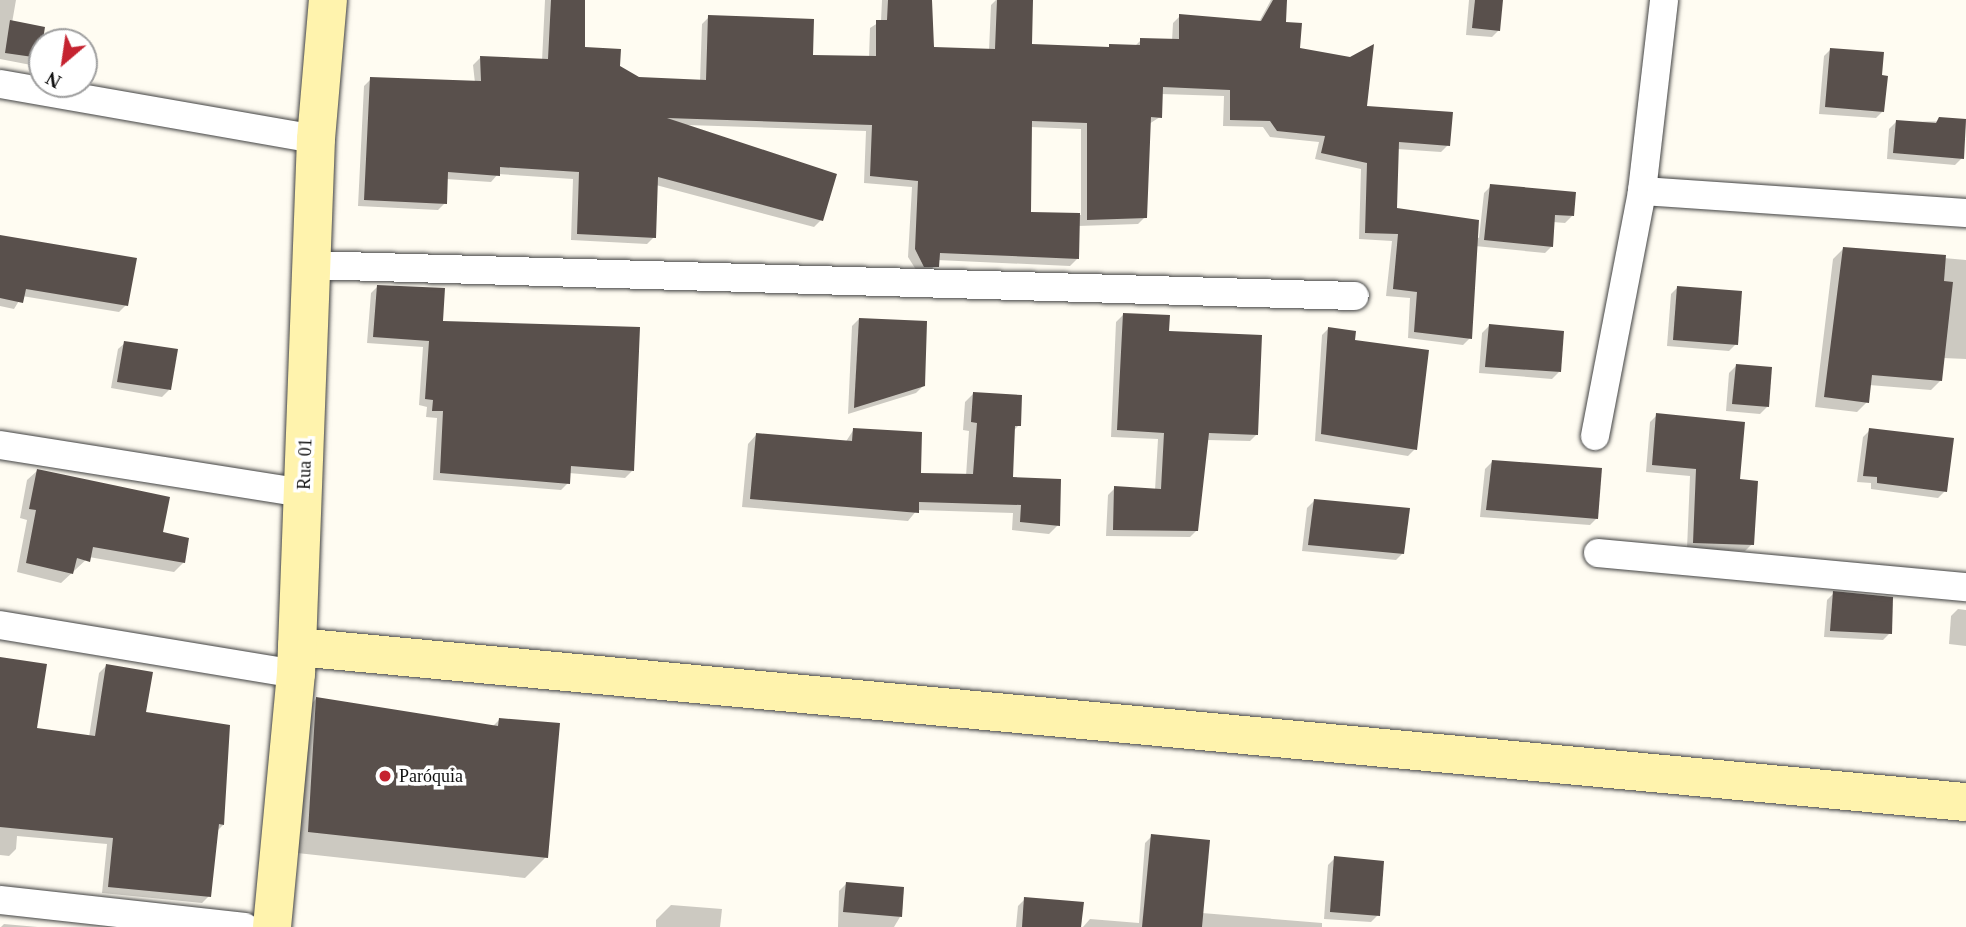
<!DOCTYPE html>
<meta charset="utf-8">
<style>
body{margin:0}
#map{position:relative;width:1966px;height:927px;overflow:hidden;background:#fffcf2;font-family:"Times New Roman",serif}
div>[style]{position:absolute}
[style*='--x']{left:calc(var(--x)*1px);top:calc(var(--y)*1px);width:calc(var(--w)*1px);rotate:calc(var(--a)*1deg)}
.shadow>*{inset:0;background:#0003}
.building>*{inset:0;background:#59504c}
.roads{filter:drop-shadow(0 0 2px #434343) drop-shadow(0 0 2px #434343)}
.street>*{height:28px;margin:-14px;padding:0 14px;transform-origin:14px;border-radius:14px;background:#fff}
.secondary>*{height:38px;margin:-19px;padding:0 19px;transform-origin:19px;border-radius:19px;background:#fff3ad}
.dots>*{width:19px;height:19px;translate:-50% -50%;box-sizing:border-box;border:4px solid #fff;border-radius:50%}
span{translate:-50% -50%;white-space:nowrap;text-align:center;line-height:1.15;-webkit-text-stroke:7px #fff;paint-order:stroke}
.street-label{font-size:18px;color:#101010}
.poi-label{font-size:18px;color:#101010}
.left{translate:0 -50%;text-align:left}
.north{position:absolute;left:28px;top:28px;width:70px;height:70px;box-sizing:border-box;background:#fff;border:2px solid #9f9f9f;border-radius:50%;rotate:209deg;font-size:19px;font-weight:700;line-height:28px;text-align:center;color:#101010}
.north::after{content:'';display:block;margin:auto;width:24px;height:32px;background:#c52330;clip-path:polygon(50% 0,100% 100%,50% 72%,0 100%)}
</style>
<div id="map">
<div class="shadow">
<i style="clip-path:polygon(0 0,16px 0,12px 23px,38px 58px,31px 65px,0 59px)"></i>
<i style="clip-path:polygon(evenodd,545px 0,584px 0,583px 49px,639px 79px,700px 81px,702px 24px,709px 17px,811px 57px,869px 57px,870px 28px,881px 21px,882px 0,931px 0,932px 49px,989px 50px,991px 5px,996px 0,1031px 0,1030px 46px,1107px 49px,1135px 46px,1141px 40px,1172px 41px,1173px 23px,1180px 16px,1259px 22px,1271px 0,1285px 0,1284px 24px,1298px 50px,1365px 108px,1448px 145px,1441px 152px,1397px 149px,1396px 210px,1479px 238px,1484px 193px,1491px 186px,1572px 216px,1565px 223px,1553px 222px,1552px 246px,1545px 253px,1475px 246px,1470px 338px,1463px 345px,1408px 338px,1410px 298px,1386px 296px,1392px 241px,1359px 239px,1361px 169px,1315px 159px,1319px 142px,1270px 137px,1263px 127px,1223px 126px,1224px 96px,1161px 94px,1160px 117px,1149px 124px,1145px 217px,1138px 224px,1078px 226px,1077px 259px,1070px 266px,937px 260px,930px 273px,918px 273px,908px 257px,912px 187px,864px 183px,866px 131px,687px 125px,821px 220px,814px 227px,656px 185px,654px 237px,647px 244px,571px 240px,573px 179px,498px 174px,491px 182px,446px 179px,445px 203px,438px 210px,358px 206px,364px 86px,371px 79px,475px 83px,473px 65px,480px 58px,542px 61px,545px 0,1030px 127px,1081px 129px,1081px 215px,1029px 213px,1030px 127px)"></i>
<i style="clip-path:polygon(1469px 0,1501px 0,1499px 30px,1492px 37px,1466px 35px)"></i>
<i style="clip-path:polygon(1831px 49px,1880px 77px,1883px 111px,1876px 118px,1819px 114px,1824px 56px)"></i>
<i style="clip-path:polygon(1966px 121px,1962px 158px,1955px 165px,1887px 159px,1889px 129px,1896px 122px)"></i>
<i style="clip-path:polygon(0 236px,126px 305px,119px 312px,22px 296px,14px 309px,0 306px)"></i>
<i style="clip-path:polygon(1843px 249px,1966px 260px,1966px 359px,1943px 358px,1941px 380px,1931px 390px,1869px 385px,1867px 402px,1857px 412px,1815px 407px,1833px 259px)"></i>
<i style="clip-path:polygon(378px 286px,441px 323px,632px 471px,625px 478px,569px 473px,568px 483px,561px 490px,433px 480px,437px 418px,426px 417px,427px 407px,419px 405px,423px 347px,367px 343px,371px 293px)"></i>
<i style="clip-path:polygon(1678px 287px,1736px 344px,1729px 351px,1667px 346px,1671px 294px)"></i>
<i style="clip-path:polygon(1123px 315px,1168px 333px,1257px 434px,1250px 441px,1207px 440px,1197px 530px,1190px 537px,1106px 536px,1108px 495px,1115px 488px,1155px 490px,1158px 439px,1111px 437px,1116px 322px)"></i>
<i style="clip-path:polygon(859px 319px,923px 386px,916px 393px,848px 414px,852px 326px)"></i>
<i style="clip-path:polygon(1489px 326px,1559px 372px,1552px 379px,1479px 373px,1482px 333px)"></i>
<i style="clip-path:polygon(1329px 328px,1353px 342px,1415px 449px,1408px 456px,1315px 441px,1322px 335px)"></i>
<i style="clip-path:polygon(125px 343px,169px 390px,162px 397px,111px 388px,118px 349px)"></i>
<i style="clip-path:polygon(1736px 366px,1767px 407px,1760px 414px,1726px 411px,1729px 373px)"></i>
<i style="clip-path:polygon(974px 393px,1019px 425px,1013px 431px,1011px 478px,1058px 525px,1049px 534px,1012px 530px,1013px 513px,917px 510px,908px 521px,742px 507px,748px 444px,756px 435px,845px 443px,854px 429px,919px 475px,966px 476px,969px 431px,963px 430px,965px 402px)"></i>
<i style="clip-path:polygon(1657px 415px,1738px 481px,1752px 544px,1745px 551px,1687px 549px,1690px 476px,1646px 472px,1650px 422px)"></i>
<i style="clip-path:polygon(1870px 430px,1945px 491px,1938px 498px,1871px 489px,1871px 483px,1857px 482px,1863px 437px)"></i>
<i style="clip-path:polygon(1492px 462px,1597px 518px,1590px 525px,1480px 517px,1485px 469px)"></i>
<i style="clip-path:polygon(37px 471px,161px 534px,184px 562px,174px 572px,89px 557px,61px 583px,17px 572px,27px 520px,20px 518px,27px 480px)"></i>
<i style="clip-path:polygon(1314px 501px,1403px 553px,1396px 560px,1302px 551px,1307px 508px)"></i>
<i style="clip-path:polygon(1834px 593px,1890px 633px,1883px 640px,1824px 637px,1827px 600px)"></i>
<i style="clip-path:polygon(1958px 609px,1966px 610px,1966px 646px,1949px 644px,1951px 616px)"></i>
<i style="clip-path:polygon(0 658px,35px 729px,89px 737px,99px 673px,106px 666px,223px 825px,217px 831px,209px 896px,202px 903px,102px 893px,107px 844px,17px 836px,16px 849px,9px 856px,0 855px)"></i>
<i style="clip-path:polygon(316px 699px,492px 727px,499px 720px,546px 857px,525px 878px,288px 852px,296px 719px)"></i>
<i style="clip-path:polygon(1152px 836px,1202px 913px,1322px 923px,1322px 927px,1083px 927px,1090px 919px,1139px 923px,1145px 843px)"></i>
<i style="clip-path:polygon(1335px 858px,1378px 915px,1371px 922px,1324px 919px,1328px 865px)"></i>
<i style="clip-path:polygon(846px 884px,900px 917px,894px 927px,838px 927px,839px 891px)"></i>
<i style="clip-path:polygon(1025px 899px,1079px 927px,1016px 927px,1018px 906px)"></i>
<i style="clip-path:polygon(671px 905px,722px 909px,720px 927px,656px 927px,656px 920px)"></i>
<i style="clip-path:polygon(4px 924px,38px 927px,1px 927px)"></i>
</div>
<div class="building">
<i style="clip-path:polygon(551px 0,585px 0,585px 47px,621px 49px,620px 66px,639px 77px,706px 80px,708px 15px,814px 19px,813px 55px,876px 56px,876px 20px,887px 20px,888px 0,932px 0,934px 47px,995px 49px,997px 0,1033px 0,1032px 44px,1109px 47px,1109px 44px,1140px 45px,1140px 38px,1179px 39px,1179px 14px,1261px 21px,1273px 0,1287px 0,1286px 22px,1302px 23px,1300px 48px,1350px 57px,1374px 44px,1367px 106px,1453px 112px,1450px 146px,1399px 142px,1397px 208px,1479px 220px,1472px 339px,1414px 332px,1417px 292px,1393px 289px,1398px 234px,1365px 233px,1367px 163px,1321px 153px,1325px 136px,1277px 131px,1270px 121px,1230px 120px,1230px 90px,1163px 87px,1162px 118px,1151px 117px,1147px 218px,1087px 220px,1087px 123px,1032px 121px,1031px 212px,1080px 213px,1079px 259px,940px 253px,939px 267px,924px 267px,915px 249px,918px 181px,870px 176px,872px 125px,667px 118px,837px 174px,823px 221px,658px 177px,656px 238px,577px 234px,579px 172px,500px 167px,500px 176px,448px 172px,447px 204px,364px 200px,370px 77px,481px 81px,480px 56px,548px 59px)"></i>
<i style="clip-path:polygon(1475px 0,1503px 0,1500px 31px,1472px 28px)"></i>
<i style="clip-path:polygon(10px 20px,45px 27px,40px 58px,5px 53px)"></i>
<i style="clip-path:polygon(1830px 48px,1884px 52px,1882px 75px,1888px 76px,1884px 112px,1825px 107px)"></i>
<i style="clip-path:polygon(1939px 117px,1966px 119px,1964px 159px,1893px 153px,1896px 120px,1936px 123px)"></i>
<i style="clip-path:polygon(1490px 184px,1576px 192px,1574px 216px,1555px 215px,1553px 247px,1484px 240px)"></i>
<i style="clip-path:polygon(0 235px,137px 258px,128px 306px,26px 289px,23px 303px,0 298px)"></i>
<i style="clip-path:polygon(1843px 247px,1946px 255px,1944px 281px,1953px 282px,1942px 381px,1872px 375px,1869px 403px,1824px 397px)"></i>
<i style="clip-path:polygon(377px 285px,445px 288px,443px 321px,640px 327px,634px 471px,571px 466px,570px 484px,440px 473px,443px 411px,432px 411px,433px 400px,425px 399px,429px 341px,373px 337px)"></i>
<i style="clip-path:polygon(1677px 286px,1742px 291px,1738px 345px,1673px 340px)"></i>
<i style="clip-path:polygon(1123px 313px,1170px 315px,1169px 331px,1262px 335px,1258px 435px,1209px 433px,1198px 531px,1113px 530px,1114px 486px,1161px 489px,1164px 433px,1117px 430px)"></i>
<i style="clip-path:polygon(859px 318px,927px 321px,925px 386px,854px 408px)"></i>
<i style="clip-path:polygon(1489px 324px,1564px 331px,1561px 372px,1485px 367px)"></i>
<i style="clip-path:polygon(1328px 327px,1356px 331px,1355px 340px,1429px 350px,1417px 450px,1321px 434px)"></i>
<i style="clip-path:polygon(124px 341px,178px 349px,171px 390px,117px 382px)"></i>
<i style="clip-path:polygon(1736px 364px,1772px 367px,1769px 407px,1732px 404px)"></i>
<i style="clip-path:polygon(973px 392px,1022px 395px,1021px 426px,1015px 426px,1013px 477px,1061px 479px,1060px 526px,1020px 522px,1021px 505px,919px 502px,919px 513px,750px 499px,756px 433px,852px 441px,853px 428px,922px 432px,921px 473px,973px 474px,977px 423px,971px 422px)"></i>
<i style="clip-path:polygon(1656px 413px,1745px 422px,1740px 479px,1758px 481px,1754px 545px,1693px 543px,1696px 469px,1652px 465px)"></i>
<i style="clip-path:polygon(1869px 428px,1954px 438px,1947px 492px,1877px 483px,1877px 477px,1863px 476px)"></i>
<i style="clip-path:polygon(1492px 460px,1602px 468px,1598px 519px,1486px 510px)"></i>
<i style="clip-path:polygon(37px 469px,170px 497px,163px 532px,189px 538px,185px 563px,93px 547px,90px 562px,77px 558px,73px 574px,26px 563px,36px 510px,29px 509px)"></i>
<i style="clip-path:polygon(1314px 499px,1410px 508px,1404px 554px,1308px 545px)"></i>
<i style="clip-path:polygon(1833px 591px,1893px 597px,1892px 634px,1830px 631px)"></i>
<i style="clip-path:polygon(0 657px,47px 664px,37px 728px,95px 736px,106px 664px,153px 672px,146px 712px,230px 725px,224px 825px,219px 824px,211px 897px,108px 887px,113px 838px,0 827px)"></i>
<i style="clip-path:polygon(316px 697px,498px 726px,499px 718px,560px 723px,548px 858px,308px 832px)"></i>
<i style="clip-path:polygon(1151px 834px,1210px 840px,1202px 927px,1142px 927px)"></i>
<i style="clip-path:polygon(1334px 856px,1384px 861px,1380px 916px,1330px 912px)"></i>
<i style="clip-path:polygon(846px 882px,904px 887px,902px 917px,843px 912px)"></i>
<i style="clip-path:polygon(1024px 897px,1084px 902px,1081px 927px,1022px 927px)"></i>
</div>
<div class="roads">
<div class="street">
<i style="--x:0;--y:84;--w:321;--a:9.9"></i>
<i style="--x:1642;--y:191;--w:325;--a:3.9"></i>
<i style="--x:310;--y:265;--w:1045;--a:1.7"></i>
<i style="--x:1595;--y:436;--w:249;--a:-79.1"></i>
<i style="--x:1642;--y:191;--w:192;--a:-83.4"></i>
<i style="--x:0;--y:445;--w:308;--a:9"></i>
<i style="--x:1598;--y:553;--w:370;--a:5.3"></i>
<i style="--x:0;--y:625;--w:300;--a:9.4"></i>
<i style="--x:0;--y:900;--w:246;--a:6.3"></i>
</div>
<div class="secondary">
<i style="--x:297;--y:647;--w:1676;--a:5.31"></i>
<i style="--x:272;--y:927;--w:254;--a:-84.6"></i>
<i style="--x:296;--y:674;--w:535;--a:-87.86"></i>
<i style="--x:316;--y:139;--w:140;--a:-85.1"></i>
</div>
</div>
<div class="dots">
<i style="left:385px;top:776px;background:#c52330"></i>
</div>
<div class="street-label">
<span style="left:305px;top:464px;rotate:-88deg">Rua 01</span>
</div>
<div class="poi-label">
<span class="left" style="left:399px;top:776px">Paróquia</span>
</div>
<div class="north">N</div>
</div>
